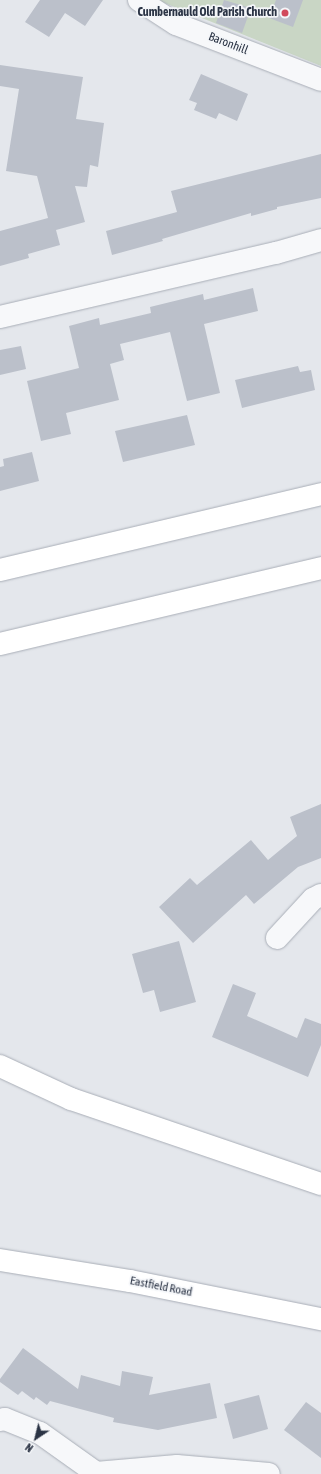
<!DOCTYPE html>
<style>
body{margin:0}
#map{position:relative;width:321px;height:1474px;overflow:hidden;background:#e4e7ec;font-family:"Asap Condensed",sans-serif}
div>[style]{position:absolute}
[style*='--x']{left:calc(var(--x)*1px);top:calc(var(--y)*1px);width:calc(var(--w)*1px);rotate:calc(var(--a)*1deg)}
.green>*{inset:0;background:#c9d6c5}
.building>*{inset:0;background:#bbc0ca}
.roads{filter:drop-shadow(0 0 1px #a9aeb7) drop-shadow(0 0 1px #a9aeb7)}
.street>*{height:22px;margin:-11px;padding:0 11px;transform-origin:11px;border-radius:11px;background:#f7f8fa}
.secondary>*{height:22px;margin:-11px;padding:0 11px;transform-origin:11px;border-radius:11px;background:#fff}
.highway>*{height:22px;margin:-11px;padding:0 11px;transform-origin:11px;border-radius:11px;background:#fff}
.dots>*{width:11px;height:11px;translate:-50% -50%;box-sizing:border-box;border:2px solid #f4f6f9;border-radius:50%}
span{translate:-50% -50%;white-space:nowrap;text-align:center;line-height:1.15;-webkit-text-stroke:3.5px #f4f6f9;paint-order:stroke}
.poi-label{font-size:12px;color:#2b3445;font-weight:700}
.right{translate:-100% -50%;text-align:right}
.street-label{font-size:12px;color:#2b3445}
.north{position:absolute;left:16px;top:1418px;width:40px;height:40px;-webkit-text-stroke:3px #f4f6f9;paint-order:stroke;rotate:215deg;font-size:11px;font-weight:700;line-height:16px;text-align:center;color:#2b3445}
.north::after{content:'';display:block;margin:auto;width:14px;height:18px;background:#2b3445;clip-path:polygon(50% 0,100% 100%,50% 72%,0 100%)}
</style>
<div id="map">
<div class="green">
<i style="clip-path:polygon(160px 0,321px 0,321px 66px,162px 2px)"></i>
</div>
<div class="building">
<i style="clip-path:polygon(40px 0,103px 0,85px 26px,65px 13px,49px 37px,25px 22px)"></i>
<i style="clip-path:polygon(224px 0,251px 8px,242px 33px,216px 23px)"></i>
<i style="clip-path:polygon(276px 0,303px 0,293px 27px,269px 18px)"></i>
<i style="clip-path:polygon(0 65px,83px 77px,76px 119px,104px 123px,98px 167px,90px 165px,87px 187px,75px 186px,85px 222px,56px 230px,60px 245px,28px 254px,29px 258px,0 266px,0 231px,48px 218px,37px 176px,6px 171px,19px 89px,0 86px)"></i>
<i style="clip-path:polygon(201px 74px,248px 94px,237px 121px,219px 113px,216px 119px,194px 110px,197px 103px,189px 100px)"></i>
<i style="clip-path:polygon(321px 154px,321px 198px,277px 207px,277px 209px,251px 216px,251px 213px,162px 239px,163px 241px,112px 255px,106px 231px,177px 212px,171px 191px)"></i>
<i style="clip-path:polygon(253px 288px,258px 311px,204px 324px,220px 393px,187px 401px,170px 332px,120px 344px,124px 360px,110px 364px,119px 400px,66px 413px,71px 434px,41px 441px,27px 381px,79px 368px,69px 326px,99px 318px,100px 325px,151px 313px,150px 307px,203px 294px,204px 300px)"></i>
<i style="clip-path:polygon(21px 346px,26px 369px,0 375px,0 350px)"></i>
<i style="clip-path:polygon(298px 366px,300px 372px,311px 370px,315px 390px,242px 408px,235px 380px)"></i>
<i style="clip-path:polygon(187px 415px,195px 445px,123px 462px,115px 431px)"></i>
<i style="clip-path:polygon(32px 452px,39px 481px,0 491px,0 467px,4px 466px,3px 459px)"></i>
<i style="clip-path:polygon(321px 804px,321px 858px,298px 867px,254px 904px,246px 895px,193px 943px,159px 907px,190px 878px,197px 885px,251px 840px,268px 860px,297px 836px,290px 817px)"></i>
<i style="clip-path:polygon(179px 941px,196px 1002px,160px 1012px,154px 990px,143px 993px,132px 954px)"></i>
<i style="clip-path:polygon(233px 984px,256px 993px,247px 1016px,297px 1038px,305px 1018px,321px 1024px,321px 1045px,308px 1077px,212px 1037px)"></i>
<i style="clip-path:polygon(23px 1348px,78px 1389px,81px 1375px,120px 1386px,122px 1371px,153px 1377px,149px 1395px,210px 1383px,217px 1418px,158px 1430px,113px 1422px,114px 1418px,50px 1401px,47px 1405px,36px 1397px,34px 1400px,22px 1391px,18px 1395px,0 1382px,0 1379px)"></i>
<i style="clip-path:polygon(259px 1395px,268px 1429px,233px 1439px,224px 1404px)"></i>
<i style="clip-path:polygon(306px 1402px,321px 1413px,321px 1458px,284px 1430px)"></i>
</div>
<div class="roads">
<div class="street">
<i style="--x:139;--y:0;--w:44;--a:33"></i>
<i style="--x:176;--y:24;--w:155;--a:21.1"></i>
<i style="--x:0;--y:317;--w:283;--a:-13.1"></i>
<i style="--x:276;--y:253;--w:47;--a:-16.1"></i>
<i style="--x:277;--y:938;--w:53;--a:-47.3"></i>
<i style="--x:313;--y:899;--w:9;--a:-27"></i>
<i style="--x:0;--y:1420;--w:5;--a:-11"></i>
<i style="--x:5;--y:1419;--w:38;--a:22"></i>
<i style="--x:40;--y:1433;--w:69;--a:35.5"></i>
<i style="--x:96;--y:1473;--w:81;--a:-4.9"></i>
<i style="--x:177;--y:1466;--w:92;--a:5"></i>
</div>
<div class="secondary">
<i style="--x:0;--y:1066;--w:78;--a:24.9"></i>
<i style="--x:71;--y:1099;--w:264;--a:18.8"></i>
<i style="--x:0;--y:1260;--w:132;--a:9.2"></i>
<i style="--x:130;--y:1281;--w:195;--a:11.3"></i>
</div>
<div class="highway">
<i style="--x:0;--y:570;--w:330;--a:-13.3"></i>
<i style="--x:0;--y:644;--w:330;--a:-13.3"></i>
</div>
</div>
<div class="dots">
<i style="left:285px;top:13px;background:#d1495b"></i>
</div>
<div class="poi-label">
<span class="right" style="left:277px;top:13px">Cumbernauld Old Parish Church</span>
</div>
<div class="street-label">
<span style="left:228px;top:44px;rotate:21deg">Baronhill</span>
<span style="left:161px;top:1287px;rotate:11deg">Eastfield Road</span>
</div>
<div class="north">N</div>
</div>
